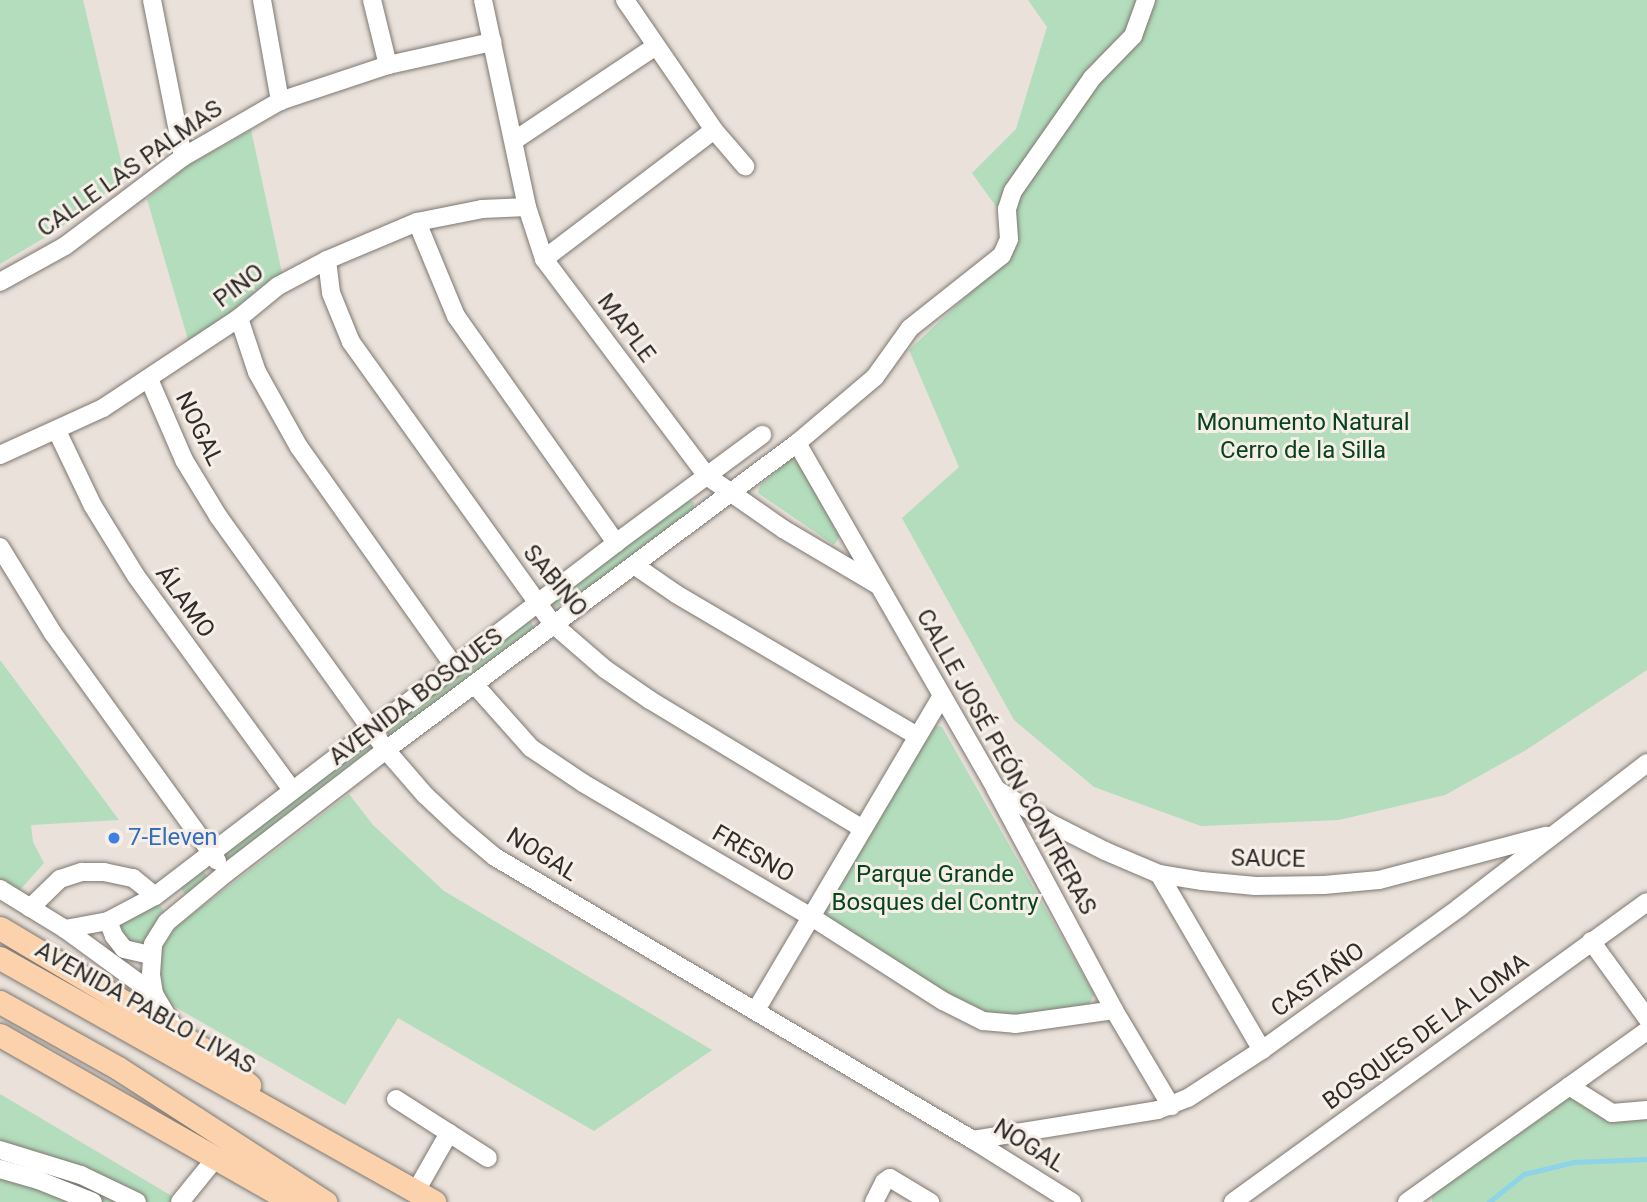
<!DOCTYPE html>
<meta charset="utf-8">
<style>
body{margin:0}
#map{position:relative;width:1647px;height:1202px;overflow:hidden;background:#e9e1da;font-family:Roboto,sans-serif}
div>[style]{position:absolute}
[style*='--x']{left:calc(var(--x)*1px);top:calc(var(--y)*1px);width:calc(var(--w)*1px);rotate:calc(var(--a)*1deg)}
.green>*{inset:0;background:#b3ddbc}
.stream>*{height:4.5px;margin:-2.25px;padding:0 2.25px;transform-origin:2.25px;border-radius:2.25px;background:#8dd4e8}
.roads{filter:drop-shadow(0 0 2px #7e7771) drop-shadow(0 0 2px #7e7771)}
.minor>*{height:18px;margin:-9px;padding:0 9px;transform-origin:9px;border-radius:9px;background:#fff}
.major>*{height:23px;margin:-11.5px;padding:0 11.5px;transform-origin:11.5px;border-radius:11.5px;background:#fbd2ac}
.dots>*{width:19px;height:19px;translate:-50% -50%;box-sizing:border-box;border:4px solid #f6efe7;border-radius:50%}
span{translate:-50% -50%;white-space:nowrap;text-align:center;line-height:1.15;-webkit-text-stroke:6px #f6efe7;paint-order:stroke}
.street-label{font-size:24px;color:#2e2b29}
.park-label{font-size:24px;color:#08431f}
.shop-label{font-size:24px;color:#366cbe}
.left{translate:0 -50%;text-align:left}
</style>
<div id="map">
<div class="green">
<i style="clip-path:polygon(0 0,83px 0,125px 178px,56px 231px,0 264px)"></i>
<i style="clip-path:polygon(1028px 0,1647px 0,1647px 670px,1526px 750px,1445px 795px,1339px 820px,1201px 826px,1094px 787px,1014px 720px,902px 518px,959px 467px,909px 350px,1008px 257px,1015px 233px,972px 173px,1016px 129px,1047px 27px)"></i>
<i style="clip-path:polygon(251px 130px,282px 273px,189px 343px,147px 199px,187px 166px)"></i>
<i style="clip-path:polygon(791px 459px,798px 462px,810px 475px,840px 536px,834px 545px,758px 493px,760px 485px)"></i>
<i style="clip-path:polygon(685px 501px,694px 502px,693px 513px,570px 602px,554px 607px,554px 601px,561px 594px)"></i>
<i style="clip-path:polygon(524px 620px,531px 622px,535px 630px,390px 737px,386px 735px,384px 729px)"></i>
<i style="clip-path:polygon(0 660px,119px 820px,31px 825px,33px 842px,44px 863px,19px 891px,0 880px)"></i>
<i style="clip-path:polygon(933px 725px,942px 727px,1094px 994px,1089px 1005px,1016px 1018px,982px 1013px,829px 923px,823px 908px)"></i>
<i style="clip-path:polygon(371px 741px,376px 745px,372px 753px,231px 858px,224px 858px,222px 851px)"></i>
<i style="clip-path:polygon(349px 794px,373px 825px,444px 891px,712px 1050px,594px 1131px,398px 1018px,345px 1105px,172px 1005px,159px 984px,158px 963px,164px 944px,177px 926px)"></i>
<i style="clip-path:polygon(201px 869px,208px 877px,186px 895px,179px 886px)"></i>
<i style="clip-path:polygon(157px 901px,165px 913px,139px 949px,125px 945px,119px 924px,143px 913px)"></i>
<i style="clip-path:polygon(1568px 1089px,1617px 1116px,1647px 1112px,1647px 1202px,1432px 1202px,1432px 1188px)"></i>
<i style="clip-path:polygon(0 1094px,182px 1202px,0 1202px)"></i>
</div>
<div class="stream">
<i style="--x:1489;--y:1202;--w:45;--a:-38.7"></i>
<i style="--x:1524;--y:1174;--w:51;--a:-13.5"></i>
<i style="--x:1574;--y:1162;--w:73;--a:-2.4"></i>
</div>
<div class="roads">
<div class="minor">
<i style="--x:152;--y:0;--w:160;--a:78.8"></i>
<i style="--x:262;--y:0;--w:103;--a:79.9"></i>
<i style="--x:372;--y:0;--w:67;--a:76.2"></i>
<i style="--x:483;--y:0;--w:212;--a:78"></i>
<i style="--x:527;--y:207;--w:55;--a:71.9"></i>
<i style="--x:544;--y:259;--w:271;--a:53.1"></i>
<i style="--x:707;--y:476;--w:93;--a:34.9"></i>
<i style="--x:783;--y:529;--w:108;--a:30.6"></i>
<i style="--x:625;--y:0;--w:158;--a:55.6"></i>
<i style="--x:714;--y:130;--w:48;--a:49.3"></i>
<i style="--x:515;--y:140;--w:169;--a:-33.7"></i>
<i style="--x:417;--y:222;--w:102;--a:67.5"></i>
<i style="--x:456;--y:316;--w:278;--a:54.8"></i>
<i style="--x:544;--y:259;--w:213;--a:-37.2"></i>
<i style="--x:327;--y:260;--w:33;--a:83"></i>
<i style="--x:331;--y:293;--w:53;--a:67.8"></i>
<i style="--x:351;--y:342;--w:347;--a:54.4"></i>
<i style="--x:553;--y:624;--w:69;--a:40.9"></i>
<i style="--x:605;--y:669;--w:55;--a:34.6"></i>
<i style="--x:650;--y:700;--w:247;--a:31.2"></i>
<i style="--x:0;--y:282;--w:74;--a:-29"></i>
<i style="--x:65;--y:246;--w:148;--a:-37"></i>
<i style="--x:183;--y:157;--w:112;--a:-30"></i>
<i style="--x:280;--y:101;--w:114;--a:-18.4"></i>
<i style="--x:388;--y:65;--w:107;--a:-12.5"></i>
<i style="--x:239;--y:318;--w:57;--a:71.6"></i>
<i style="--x:257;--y:372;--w:86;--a:60.8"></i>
<i style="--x:299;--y:447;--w:268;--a:54.7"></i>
<i style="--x:149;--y:379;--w:88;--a:66.6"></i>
<i style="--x:184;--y:460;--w:66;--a:58.7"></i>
<i style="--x:218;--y:516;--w:288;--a:54.3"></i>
<i style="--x:386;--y:750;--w:60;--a:49.1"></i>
<i style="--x:425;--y:795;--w:45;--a:43.2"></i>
<i style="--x:458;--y:826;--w:48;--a:40"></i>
<i style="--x:495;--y:857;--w:555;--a:30.63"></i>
<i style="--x:973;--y:1140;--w:117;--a:32.1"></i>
<i style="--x:57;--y:431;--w:83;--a:64.4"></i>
<i style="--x:93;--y:506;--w:82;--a:58.4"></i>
<i style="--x:136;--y:576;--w:265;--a:53.9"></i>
<i style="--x:797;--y:443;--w:398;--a:60.1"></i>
<i style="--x:995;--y:788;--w:252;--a:61.8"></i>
<i style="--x:1114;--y:1010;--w:112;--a:59.3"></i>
<i style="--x:0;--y:455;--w:113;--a:-24.5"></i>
<i style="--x:103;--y:408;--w:163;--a:-33.5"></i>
<i style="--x:239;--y:318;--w:50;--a:-39.4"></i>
<i style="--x:278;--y:286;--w:55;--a:-28"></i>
<i style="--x:327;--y:260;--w:98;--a:-22.9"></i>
<i style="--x:417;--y:222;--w:66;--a:-11.3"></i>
<i style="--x:482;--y:209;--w:45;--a:-2.5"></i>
<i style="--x:0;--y:547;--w:100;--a:58.5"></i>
<i style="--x:52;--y:632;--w:282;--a:54.2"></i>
<i style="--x:634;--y:565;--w:51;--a:34.6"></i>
<i style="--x:676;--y:594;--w:280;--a:30.5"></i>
<i style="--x:474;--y:684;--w:86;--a:48.3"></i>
<i style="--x:531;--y:748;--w:63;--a:33.9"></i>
<i style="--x:583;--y:783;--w:263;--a:30.4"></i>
<i style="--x:810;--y:916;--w:158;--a:32.6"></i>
<i style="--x:943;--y:1001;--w:45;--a:26.6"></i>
<i style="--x:983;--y:1021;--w:32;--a:5"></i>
<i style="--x:1015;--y:1024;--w:100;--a:-8"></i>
<i style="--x:996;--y:789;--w:62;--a:32.4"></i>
<i style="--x:1048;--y:822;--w:64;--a:27"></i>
<i style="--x:1105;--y:851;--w:59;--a:23.1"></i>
<i style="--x:1159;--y:874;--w:44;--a:9.2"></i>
<i style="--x:1202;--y:881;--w:54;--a:5.3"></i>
<i style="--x:1256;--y:886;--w:68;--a:-0.8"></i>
<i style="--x:1324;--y:885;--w:55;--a:-5.2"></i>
<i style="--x:1379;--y:880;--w:173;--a:-14.8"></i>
<i style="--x:1159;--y:874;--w:204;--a:59.7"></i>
<i style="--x:0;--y:889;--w:76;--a:31.6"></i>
<i style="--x:65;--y:929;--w:110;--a:36.1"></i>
<i style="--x:30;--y:908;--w:42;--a:-44"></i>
<i style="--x:60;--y:879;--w:23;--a:-18"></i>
<i style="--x:82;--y:872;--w:22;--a:0"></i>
<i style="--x:104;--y:872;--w:30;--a:12"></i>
<i style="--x:133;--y:878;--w:28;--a:39"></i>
<i style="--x:108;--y:921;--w:16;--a:68"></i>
<i style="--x:114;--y:936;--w:16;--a:52"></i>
<i style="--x:124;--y:949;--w:27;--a:13"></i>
<i style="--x:65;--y:929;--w:44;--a:-10.5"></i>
<i style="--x:108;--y:921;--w:53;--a:-28"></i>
<i style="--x:155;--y:896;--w:581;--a:-37.44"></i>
<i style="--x:616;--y:543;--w:182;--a:-36.5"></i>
<i style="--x:1591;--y:941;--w:95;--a:54"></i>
<i style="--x:756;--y:1010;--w:365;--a:-59.4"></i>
<i style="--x:176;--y:1031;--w:43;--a:-120.7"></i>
<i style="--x:154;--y:994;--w:20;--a:-99"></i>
<i style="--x:151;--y:974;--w:30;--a:-86"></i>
<i style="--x:153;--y:944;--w:26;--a:-58"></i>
<i style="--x:167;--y:922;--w:77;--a:-39.7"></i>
<i style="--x:226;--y:873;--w:202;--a:-37.6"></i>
<i style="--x:386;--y:750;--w:513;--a:-36.76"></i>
<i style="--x:797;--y:443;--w:102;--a:-40.2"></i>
<i style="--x:875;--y:377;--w:60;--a:-54.5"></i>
<i style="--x:910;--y:328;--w:117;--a:-38.4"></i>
<i style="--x:1002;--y:255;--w:17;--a:-66"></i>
<i style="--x:1009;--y:239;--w:30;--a:-94"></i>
<i style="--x:1007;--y:209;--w:19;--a:-72"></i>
<i style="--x:1013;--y:191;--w:138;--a:-55"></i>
<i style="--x:1092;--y:78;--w:59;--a:-45.7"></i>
<i style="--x:1133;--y:36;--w:38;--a:-70"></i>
<i style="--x:1569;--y:1086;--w:51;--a:32.1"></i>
<i style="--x:1612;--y:1113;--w:35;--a:-5"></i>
<i style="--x:396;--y:1099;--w:109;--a:32.7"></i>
<i style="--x:973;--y:1140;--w:187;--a:-9.2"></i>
<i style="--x:1158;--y:1110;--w:32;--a:-22"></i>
<i style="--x:1188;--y:1098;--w:88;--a:-33"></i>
<i style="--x:1262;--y:1050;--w:244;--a:-35.8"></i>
<i style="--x:1460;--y:907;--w:236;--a:-37.6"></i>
<i style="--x:0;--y:1150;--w:85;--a:17.2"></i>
<i style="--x:81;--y:1175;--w:62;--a:25.7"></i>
<i style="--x:0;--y:1169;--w:40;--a:16"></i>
<i style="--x:38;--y:1180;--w:59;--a:21.8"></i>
<i style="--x:416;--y:1191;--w:67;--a:-60.4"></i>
<i style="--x:180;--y:1202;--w:55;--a:-50.9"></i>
<i style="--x:874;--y:1202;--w:22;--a:-63"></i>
<i style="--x:884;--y:1182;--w:7;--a:-34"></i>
<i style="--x:890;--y:1178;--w:47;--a:31"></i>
<i style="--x:1233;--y:1202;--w:511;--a:-35.93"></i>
<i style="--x:1407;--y:1202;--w:295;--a:-35.5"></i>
</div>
<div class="major">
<i style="--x:0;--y:928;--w:250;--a:30.8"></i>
<i style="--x:215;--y:1056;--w:45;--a:40.5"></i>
<i style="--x:0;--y:958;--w:498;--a:29.3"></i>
<i style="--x:0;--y:1002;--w:135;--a:29.2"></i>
<i style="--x:118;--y:1068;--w:247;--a:32.9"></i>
<i style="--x:0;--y:1035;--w:337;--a:29.7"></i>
</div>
</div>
<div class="dots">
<i style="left:114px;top:838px;background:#3f7fe0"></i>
</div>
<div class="street-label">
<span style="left:130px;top:169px;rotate:-35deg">CALLE LAS PALMAS</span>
<span style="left:239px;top:286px;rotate:-37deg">PINO</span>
<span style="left:626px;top:328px;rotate:53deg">MAPLE</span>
<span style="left:199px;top:429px;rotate:64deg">NOGAL</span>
<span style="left:555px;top:581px;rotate:50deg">SABINO</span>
<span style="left:185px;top:602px;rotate:54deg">ÁLAMO</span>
<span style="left:416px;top:697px;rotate:-37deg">AVENIDA BOSQUES</span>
<span style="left:1006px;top:762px;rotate:61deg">CALLE JOSÉ PEÓN CONTRERAS</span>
<span style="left:753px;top:854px;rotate:30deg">FRESNO</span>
<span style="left:542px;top:855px;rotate:32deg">NOGAL</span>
<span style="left:1268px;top:859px;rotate:1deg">SAUCE</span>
<span style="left:1318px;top:980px;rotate:-36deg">CASTAÑO</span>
<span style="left:145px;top:1008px;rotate:29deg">AVENIDA PABLO LIVAS</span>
<span style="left:1426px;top:1032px;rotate:-36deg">BOSQUES DE LA LOMA</span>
<span style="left:1029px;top:1146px;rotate:32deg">NOGAL</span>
</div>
<div class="park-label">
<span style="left:1303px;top:437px">Monumento Natural<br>Cerro de la Silla</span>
<span style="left:935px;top:889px">Parque Grande<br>Bosques del Contry</span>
</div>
<div class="shop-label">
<span class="left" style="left:128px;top:838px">7-Eleven</span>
</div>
</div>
